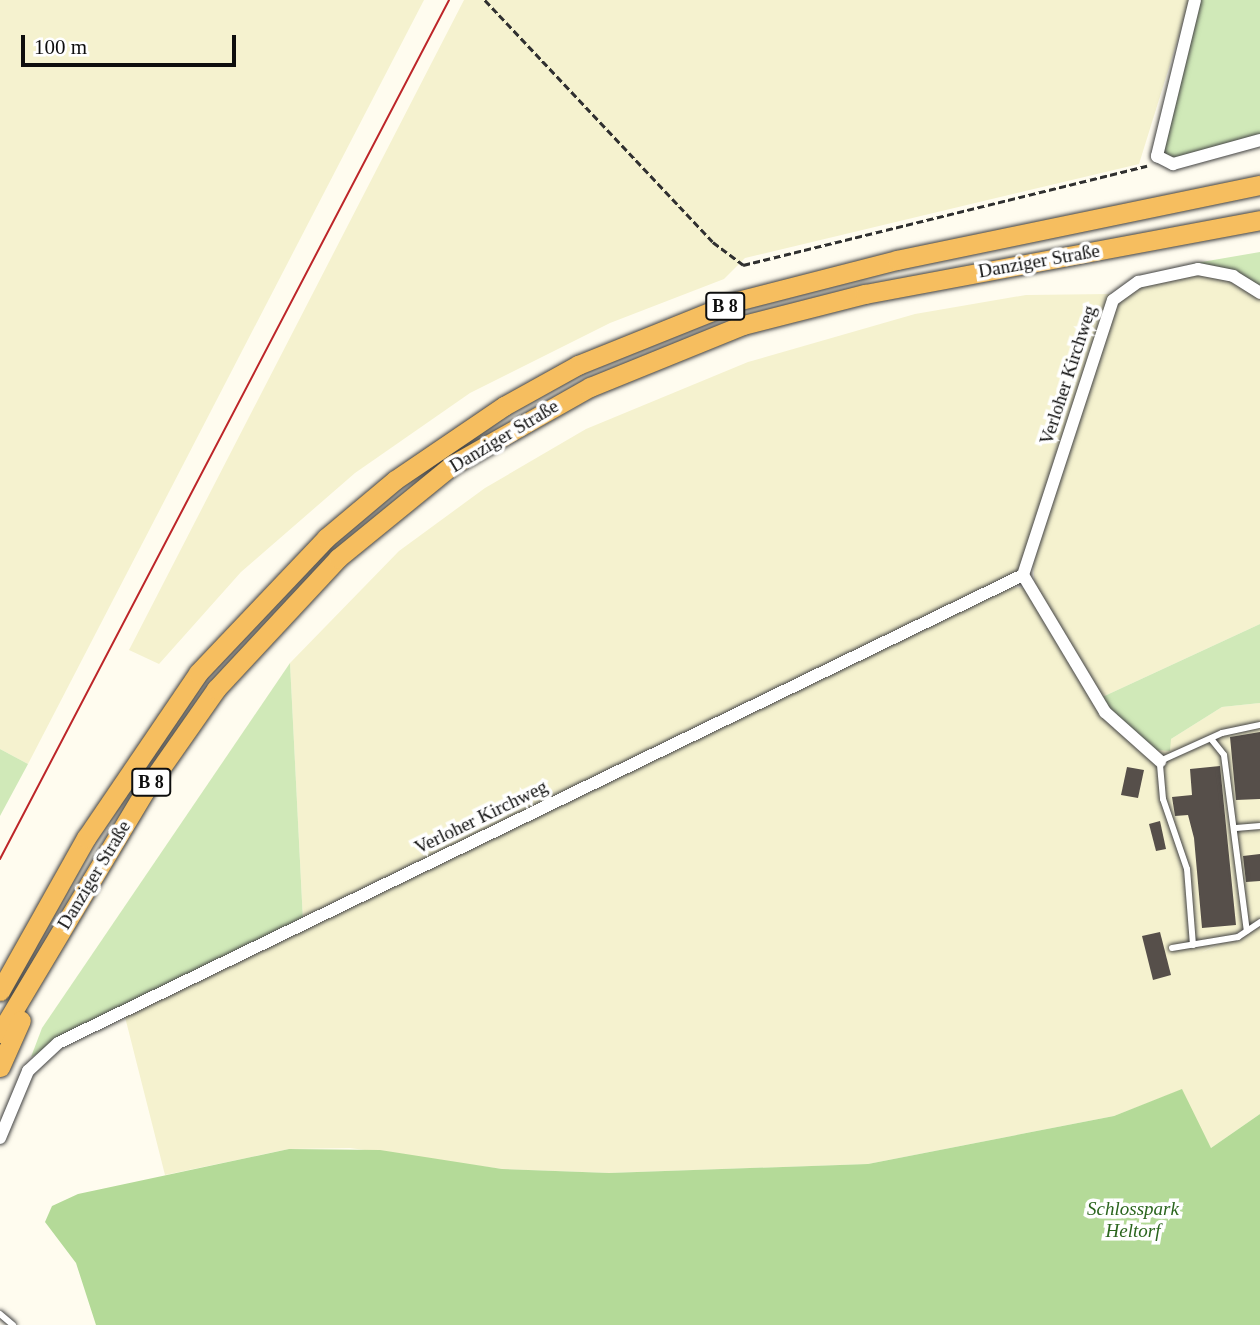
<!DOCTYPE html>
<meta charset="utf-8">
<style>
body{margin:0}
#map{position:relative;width:1260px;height:1325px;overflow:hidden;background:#fffcef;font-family:Georgia,serif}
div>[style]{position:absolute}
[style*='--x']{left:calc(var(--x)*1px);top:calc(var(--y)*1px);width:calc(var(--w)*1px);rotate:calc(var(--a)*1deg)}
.farmland>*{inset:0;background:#f5f2cf}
.green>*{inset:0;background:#d0e9b8}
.forest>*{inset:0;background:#b4da98}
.building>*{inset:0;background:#564f4a}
.path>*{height:2.5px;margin-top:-1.25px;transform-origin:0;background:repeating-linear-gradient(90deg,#303030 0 7px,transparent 0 10.5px)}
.roads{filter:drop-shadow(0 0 2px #414141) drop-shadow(0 0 2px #414141)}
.service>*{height:6px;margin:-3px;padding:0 3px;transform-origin:3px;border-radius:3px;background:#fff}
.minor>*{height:12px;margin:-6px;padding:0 6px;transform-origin:6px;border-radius:6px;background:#fff}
.trunk>*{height:19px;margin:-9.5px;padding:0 9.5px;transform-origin:9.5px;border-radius:9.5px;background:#f6be5f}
.tram>*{height:2px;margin:-1px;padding:0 1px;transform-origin:1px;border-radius:1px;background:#bd2629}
span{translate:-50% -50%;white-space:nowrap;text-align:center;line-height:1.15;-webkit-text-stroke:7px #fff;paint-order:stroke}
.shield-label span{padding:2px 5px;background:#fff;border:2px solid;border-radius:5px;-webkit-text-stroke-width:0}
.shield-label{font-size:18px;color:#0e0e0e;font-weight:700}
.street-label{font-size:19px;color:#0e0e0e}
.park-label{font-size:19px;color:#2b651e;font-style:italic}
.scale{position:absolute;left:21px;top:35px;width:215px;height:32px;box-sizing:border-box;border:4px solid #0e0e0e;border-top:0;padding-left:9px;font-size:21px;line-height:24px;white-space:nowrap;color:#0e0e0e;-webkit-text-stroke:5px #fff;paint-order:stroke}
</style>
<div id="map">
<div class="farmland">
<i style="clip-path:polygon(0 0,424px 0,28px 764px,0 749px)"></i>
<i style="clip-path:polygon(464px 0,1190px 0,1139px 164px,745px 258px,724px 279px,610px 323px,470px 393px,355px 473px,241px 572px,159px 664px,129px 650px)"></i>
<i style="clip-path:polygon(1178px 274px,1215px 274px,1260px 297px,1260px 624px,1098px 699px,1035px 586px,1033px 565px,1112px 306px,1137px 284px)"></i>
<i style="clip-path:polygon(1110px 294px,1020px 573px,303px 921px,290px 663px,399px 551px,485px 488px,586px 429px,748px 362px,915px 314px,1026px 295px)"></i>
<i style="clip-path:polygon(1012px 587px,1025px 588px,1096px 700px,1171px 739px,1222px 707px,1260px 703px,1260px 920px,1201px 953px,1260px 924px,1260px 1114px,1211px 1148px,1181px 1090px,1114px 1116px,868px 1164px,609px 1173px,502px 1169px,350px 1148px,289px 1149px,165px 1175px,124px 1013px)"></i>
</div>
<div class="green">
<i style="clip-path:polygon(1198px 0,1260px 0,1260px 136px,1180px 160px,1164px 154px,1161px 145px)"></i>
<i style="clip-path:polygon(1260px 252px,1260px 288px,1190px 264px)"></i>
<i style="clip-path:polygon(1260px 624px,1260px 703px,1222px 707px,1171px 739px,1170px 751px,1147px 749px,1098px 699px)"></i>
<i style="clip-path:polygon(290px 663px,303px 921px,31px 1057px,42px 1028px)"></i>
<i style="clip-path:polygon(0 749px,28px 764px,0 816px)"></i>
</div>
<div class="forest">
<i style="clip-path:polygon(1182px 1089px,1211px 1148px,1260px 1114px,1260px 1325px,96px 1325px,76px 1263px,45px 1222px,52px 1206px,78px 1194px,289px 1149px,380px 1150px,502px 1169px,609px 1173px,868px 1164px,1114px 1116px)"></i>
</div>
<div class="building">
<i style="clip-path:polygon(1260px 732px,1260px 799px,1236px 800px,1230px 737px)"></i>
<i style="clip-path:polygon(1220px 766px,1236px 925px,1202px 928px,1194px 838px,1188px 815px,1175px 816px,1172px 797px,1192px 795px,1190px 769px)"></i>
<i style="clip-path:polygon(1127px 767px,1144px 770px,1138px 798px,1121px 795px)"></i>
<i style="clip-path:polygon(1160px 821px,1166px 849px,1156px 851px,1149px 824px)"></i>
<i style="clip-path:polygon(1260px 854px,1260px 881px,1246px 882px,1243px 856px)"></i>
<i style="clip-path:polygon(1160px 932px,1171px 975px,1153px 980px,1142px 936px)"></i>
</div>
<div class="path">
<i style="--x:485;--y:0;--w:332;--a:46.7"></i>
<i style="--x:713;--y:242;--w:38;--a:37"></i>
<i style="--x:743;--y:265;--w:416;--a:-13.8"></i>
</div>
<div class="roads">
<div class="service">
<i style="--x:1212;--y:740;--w:19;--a:51"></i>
<i style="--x:1224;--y:755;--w:177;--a:82.6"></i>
<i style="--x:1236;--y:828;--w:24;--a:-5"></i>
<i style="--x:1193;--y:945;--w:76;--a:-94.5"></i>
<i style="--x:1187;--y:869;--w:74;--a:-108.9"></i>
<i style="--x:1163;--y:799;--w:38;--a:-95"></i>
<i style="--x:1160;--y:761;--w:68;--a:-24.3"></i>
<i style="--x:1222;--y:733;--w:39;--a:-12"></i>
<i style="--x:1172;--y:948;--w:67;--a:-9.5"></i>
<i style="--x:1238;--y:937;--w:27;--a:-34"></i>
<i style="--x:0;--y:1314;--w:17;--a:40"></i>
</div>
<div class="minor">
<i style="--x:1195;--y:0;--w:161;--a:103.7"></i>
<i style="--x:1157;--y:156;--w:18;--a:27"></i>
<i style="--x:1173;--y:164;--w:90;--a:-15.4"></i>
<i style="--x:1023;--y:575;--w:160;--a:59.1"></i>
<i style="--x:1105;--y:712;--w:74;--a:41.7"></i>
<i style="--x:0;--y:1138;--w:73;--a:-67.3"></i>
<i style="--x:28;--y:1071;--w:41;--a:-43"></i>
<i style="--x:58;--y:1043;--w:1072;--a:-25.87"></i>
<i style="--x:1023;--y:575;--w:289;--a:-71.9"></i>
<i style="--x:1113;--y:300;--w:31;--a:-36"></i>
<i style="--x:1138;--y:282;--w:61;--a:-12.2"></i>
<i style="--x:1198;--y:269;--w:36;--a:11"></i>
<i style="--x:1233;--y:276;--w:32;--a:32"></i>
</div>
<div class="trunk">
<i style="--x:0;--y:991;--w:176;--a:-60.7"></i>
<i style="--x:86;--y:838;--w:199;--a:-55.8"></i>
<i style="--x:198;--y:673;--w:186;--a:-46.5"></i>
<i style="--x:326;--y:538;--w:90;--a:-40"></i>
<i style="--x:395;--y:480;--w:132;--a:-34.2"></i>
<i style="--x:504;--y:406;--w:85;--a:-29"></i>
<i style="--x:578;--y:365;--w:171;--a:-21.9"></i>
<i style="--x:737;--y:301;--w:165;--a:-14.4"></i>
<i style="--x:897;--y:260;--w:371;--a:-11.7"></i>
<i style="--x:0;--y:1033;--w:281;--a:-59.1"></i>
<i style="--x:144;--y:792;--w:126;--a:-55"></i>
<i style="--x:216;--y:689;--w:179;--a:-47"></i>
<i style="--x:338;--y:558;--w:147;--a:-39.2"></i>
<i style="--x:452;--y:465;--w:159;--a:-29.5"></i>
<i style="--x:590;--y:387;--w:165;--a:-22.1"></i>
<i style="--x:743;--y:325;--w:126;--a:-14.3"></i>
<i style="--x:865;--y:294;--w:402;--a:-10.6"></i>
<i style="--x:0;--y:1067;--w:51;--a:-65.9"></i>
</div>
</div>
<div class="tram">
<i style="--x:0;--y:859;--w:969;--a:-62.4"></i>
</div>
<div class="shield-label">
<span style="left:725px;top:306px">B 8</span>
<span style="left:151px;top:782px">B 8</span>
</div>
<div class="street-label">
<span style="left:1039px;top:261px;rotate:-10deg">Danziger Straße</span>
<span style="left:1068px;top:375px;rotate:-72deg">Verloher Kirchweg</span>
<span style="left:504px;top:436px;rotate:-31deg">Danziger Straße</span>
<span style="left:481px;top:817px;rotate:-26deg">Verloher Kirchweg</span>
<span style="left:94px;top:875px;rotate:-59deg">Danziger Straße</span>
</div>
<div class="park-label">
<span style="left:1133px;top:1220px">Schlosspark<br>Heltorf</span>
</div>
<div class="scale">100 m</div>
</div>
